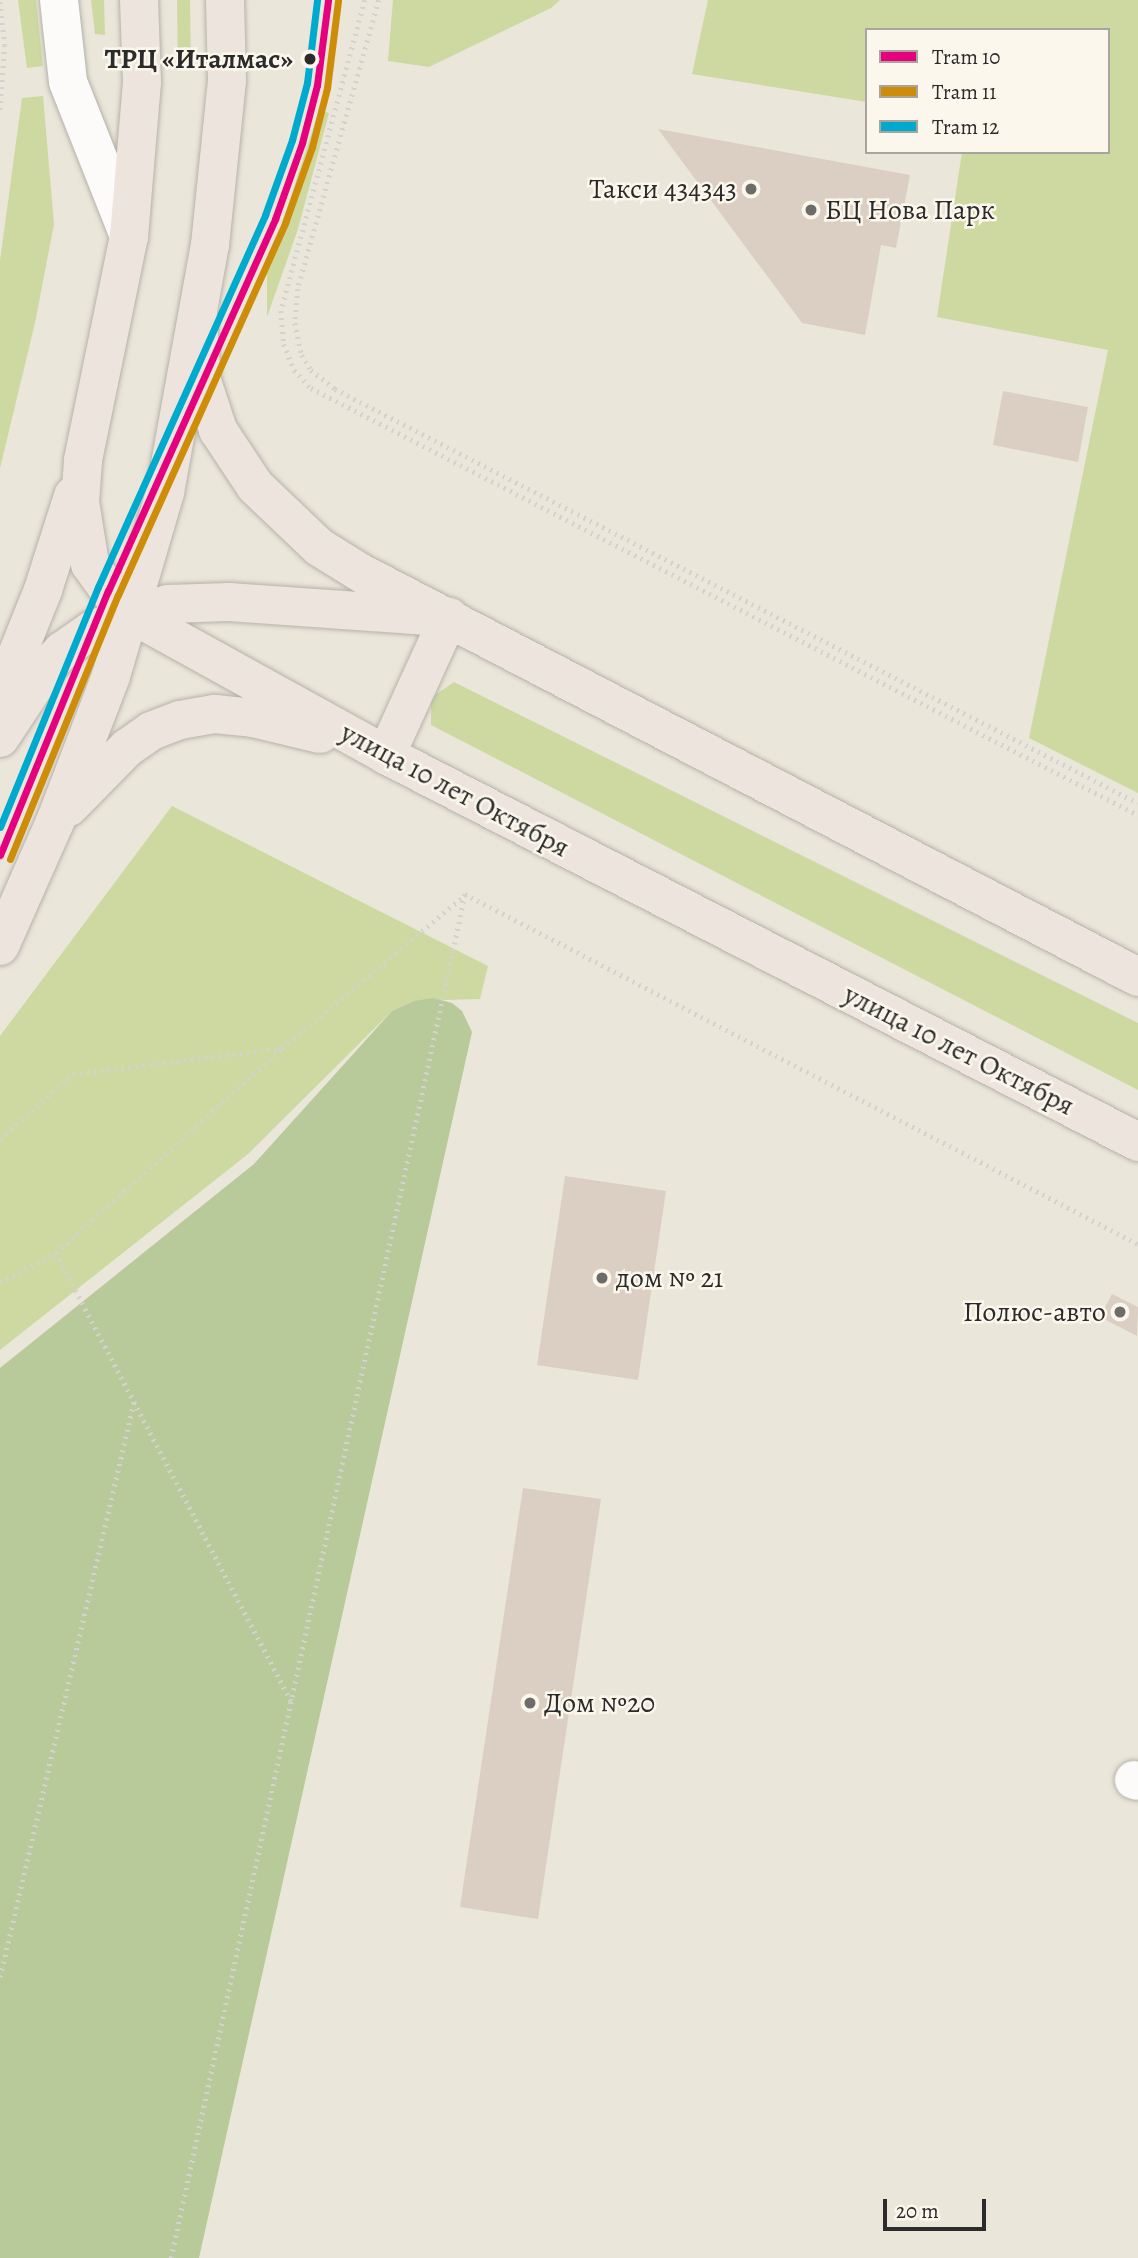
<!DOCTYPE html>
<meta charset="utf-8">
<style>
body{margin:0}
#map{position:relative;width:1138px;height:2258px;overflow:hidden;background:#eae6d9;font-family:Alegreya,serif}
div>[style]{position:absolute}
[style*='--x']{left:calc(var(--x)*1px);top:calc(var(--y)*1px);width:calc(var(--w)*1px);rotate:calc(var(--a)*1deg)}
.green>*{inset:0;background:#cdd9a1}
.forest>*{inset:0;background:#b8c99a}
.building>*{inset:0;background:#dbcfc3}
.path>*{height:4.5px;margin-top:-2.25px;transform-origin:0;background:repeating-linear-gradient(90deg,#d4d2cf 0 2px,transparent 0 7px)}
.roads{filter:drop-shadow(0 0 2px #b5b2aa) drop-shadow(0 0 2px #b5b2aa)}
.minor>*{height:38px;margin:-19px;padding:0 19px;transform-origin:19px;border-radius:19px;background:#fcfbf9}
.major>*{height:38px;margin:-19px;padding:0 19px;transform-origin:19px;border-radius:19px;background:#ede5dd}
.tram-1>*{height:7px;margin:-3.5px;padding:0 3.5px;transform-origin:3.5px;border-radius:3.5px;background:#e5007d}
.tram-2>*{height:7px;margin:-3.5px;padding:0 3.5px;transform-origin:3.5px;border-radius:3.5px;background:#ce8d09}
.tram-3>*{height:7px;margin:-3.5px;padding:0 3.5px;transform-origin:3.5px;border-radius:3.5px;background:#00a9ce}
.dots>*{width:19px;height:19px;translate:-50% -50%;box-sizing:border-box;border:4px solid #fbf7ec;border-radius:50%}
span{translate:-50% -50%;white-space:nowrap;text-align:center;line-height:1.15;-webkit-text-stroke:5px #fbf7ec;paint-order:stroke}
.stop-label{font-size:28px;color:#2b2b2b;font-weight:700}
.right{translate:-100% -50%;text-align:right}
.poi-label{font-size:28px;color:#2b2b2b}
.left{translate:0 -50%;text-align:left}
.street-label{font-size:28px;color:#2b2b2b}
.legend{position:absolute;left:865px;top:28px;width:245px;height:126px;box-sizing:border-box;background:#fbf7ec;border:2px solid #a8a59f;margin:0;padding:9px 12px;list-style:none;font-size:21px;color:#2b2b2b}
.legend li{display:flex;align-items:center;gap:14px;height:35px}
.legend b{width:35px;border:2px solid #a8a59f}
.scale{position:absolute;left:883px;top:2199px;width:103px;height:32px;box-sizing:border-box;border:4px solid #2b2b2b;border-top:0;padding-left:9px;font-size:21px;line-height:24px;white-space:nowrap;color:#2b2b2b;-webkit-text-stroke:5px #fbf7ec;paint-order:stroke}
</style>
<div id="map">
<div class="green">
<i style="clip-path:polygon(18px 0,36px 0,43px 66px,27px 68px)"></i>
<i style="clip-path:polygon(91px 0,104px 0,105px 35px,95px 34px)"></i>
<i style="clip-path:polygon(177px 0,190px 0,191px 70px,178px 70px)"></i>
<i style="clip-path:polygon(393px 0,560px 0,551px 8px,429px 67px,388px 61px)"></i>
<i style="clip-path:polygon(708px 0,1138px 0,1138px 793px,1029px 738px,1108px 350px,937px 317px,962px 152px,1108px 152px,1108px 30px,867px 30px,867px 102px,692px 74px)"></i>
<i style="clip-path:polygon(43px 96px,54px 224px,35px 323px,0 468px,0 261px,22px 98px)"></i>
<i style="clip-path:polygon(319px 110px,329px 113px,298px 229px,267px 317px,267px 270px)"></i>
<i style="clip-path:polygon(454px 682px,1138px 1023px,1138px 1090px,431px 725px,431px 698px)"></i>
<i style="clip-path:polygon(172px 806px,488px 966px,480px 999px,414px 1001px,392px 1011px,248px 1154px,0 1350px,0 1036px)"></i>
</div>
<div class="forest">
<i style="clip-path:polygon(433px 998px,452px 1003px,462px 1011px,472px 1032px,199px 2258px,0 2258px,0 1368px,254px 1164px,392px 1011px,414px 1001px)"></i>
</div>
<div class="building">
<i style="clip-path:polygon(658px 129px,910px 175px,896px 248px,881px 245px,865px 335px,802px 323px)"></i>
<i style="clip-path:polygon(1003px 391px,1088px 407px,1078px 462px,993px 445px)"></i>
<i style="clip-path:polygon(565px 1176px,666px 1191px,638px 1380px,537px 1365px)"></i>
<i style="clip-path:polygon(1112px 1294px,1138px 1307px,1137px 1336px,1100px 1317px)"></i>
<i style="clip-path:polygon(523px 1488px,601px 1499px,538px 1919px,460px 1907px)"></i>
</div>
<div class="path">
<i style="--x:365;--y:0;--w:322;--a:105.1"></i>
<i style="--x:281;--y:311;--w:33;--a:85"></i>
<i style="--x:284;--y:344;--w:28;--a:69"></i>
<i style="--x:294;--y:370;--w:25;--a:47"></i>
<i style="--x:311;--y:388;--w:931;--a:27.31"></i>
<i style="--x:379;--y:0;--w:300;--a:105.7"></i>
<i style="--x:298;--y:289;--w:34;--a:95"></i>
<i style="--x:295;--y:323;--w:33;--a:78"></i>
<i style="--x:302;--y:355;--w:17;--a:59"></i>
<i style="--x:311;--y:370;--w:31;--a:38"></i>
<i style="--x:335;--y:389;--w:903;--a:27.27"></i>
<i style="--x:0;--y:2;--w:43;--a:83.4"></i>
<i style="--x:5;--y:45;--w:68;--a:94.2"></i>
<i style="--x:465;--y:894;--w:759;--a:27.48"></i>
<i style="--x:0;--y:1139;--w:98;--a:-41.7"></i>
<i style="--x:73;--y:1074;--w:211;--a:-7.1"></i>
<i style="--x:56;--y:1253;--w:506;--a:62.32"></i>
<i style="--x:0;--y:1282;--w:63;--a:-27.4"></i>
<i style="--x:56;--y:1253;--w:305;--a:-42.2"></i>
<i style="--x:282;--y:1048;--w:239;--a:-39.9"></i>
<i style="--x:0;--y:1977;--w:591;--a:-76.9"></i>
<i style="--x:171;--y:2258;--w:1395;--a:-77.84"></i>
</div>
<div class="roads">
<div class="minor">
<i style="--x:59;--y:0;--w:82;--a:83.7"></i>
<i style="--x:68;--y:82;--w:166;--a:68.4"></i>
<i style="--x:1134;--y:1780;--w:4;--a:14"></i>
</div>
<div class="major">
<i style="--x:139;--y:0;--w:82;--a:87.9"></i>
<i style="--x:142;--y:82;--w:155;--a:94.8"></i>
<i style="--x:129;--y:236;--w:230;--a:101.6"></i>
<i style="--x:83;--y:461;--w:41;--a:94.2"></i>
<i style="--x:80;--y:502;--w:63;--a:80.8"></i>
<i style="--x:90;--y:564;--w:47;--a:54.6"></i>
<i style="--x:117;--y:602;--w:18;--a:41"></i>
<i style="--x:131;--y:614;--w:291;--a:28.9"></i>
<i style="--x:386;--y:755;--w:846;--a:27.23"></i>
<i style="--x:198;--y:318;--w:63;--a:86.4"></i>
<i style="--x:202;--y:381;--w:52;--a:71.9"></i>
<i style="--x:218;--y:430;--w:67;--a:56.5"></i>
<i style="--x:255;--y:486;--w:88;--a:43.6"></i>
<i style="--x:319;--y:547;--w:49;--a:31.8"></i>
<i style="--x:361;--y:573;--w:876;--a:27.47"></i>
<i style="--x:0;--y:697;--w:115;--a:-68.1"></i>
<i style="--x:43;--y:590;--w:99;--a:-72.3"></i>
<i style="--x:0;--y:738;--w:85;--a:-56.5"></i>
<i style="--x:47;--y:667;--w:22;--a:-47"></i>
<i style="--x:62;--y:651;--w:37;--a:-35"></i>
<i style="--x:92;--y:630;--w:42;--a:-22.3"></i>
<i style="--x:131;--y:614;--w:38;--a:-15"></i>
<i style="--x:168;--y:604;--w:61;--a:-1.9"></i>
<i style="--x:229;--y:602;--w:200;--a:4"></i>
<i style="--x:386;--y:755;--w:152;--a:-65.5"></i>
<i style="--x:69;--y:807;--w:83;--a:-45.5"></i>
<i style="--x:127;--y:748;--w:29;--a:-35"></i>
<i style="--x:151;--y:731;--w:31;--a:-21"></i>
<i style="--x:180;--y:720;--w:36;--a:-10"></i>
<i style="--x:215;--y:714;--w:38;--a:6"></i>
<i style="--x:253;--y:718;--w:69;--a:13.4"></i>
<i style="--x:0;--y:946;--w:136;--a:-66.1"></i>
<i style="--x:55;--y:822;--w:156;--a:-69"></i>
<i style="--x:111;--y:676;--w:192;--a:-73.6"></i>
<i style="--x:165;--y:492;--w:251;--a:-79.7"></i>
<i style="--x:210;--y:245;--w:165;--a:-84.1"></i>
<i style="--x:227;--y:81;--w:81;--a:-91.4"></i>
</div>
</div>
<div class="tram-1">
<i style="--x:0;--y:855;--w:285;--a:-67.8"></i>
<i style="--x:108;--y:591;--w:408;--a:-65.8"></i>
<i style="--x:275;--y:219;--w:81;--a:-70.4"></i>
<i style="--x:302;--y:143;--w:60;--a:-75.5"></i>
<i style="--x:317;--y:85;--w:86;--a:-82.6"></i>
</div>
<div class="tram-2">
<i style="--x:10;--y:859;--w:285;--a:-67.8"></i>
<i style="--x:118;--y:595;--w:408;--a:-65.8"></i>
<i style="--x:285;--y:223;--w:81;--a:-70.4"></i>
<i style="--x:312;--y:147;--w:61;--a:-75.7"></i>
<i style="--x:327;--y:88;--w:88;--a:-82.8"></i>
</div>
<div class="tram-3">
<i style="--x:0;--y:827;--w:259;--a:-67.8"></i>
<i style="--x:98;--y:587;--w:408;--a:-65.8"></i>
<i style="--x:265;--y:215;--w:80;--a:-70.2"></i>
<i style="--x:292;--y:140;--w:59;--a:-75.3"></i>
<i style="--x:307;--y:83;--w:84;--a:-83.1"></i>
</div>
<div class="dots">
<i style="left:310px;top:59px;background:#2b2b2b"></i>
<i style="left:751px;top:189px;background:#6e6c68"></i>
<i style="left:811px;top:210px;background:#6e6c68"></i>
<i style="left:602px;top:1278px;background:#6e6c68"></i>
<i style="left:1120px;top:1312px;background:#6e6c68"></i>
<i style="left:530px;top:1703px;background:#6e6c68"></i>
</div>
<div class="stop-label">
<span class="right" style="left:293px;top:59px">ТРЦ «Италмас»</span>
</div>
<div class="poi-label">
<span class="right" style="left:737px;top:189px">Такси 434343</span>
<span class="left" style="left:825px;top:210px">БЦ Нова Парк</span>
<span class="left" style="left:616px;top:1278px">дом № 21</span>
<span class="right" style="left:1106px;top:1312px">Полюс-авто</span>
<span class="left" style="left:544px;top:1703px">Дом №20</span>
</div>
<div class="street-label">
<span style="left:455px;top:790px;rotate:28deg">улица 10 лет Октября</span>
<span style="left:959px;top:1050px;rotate:27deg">улица 10 лет Октября</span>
</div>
<ul class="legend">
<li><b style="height:9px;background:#e5007d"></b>Tram 10</li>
<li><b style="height:9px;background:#ce8d09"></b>Tram 11</li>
<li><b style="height:9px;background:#00a9ce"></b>Tram 12</li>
</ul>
<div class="scale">20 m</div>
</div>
